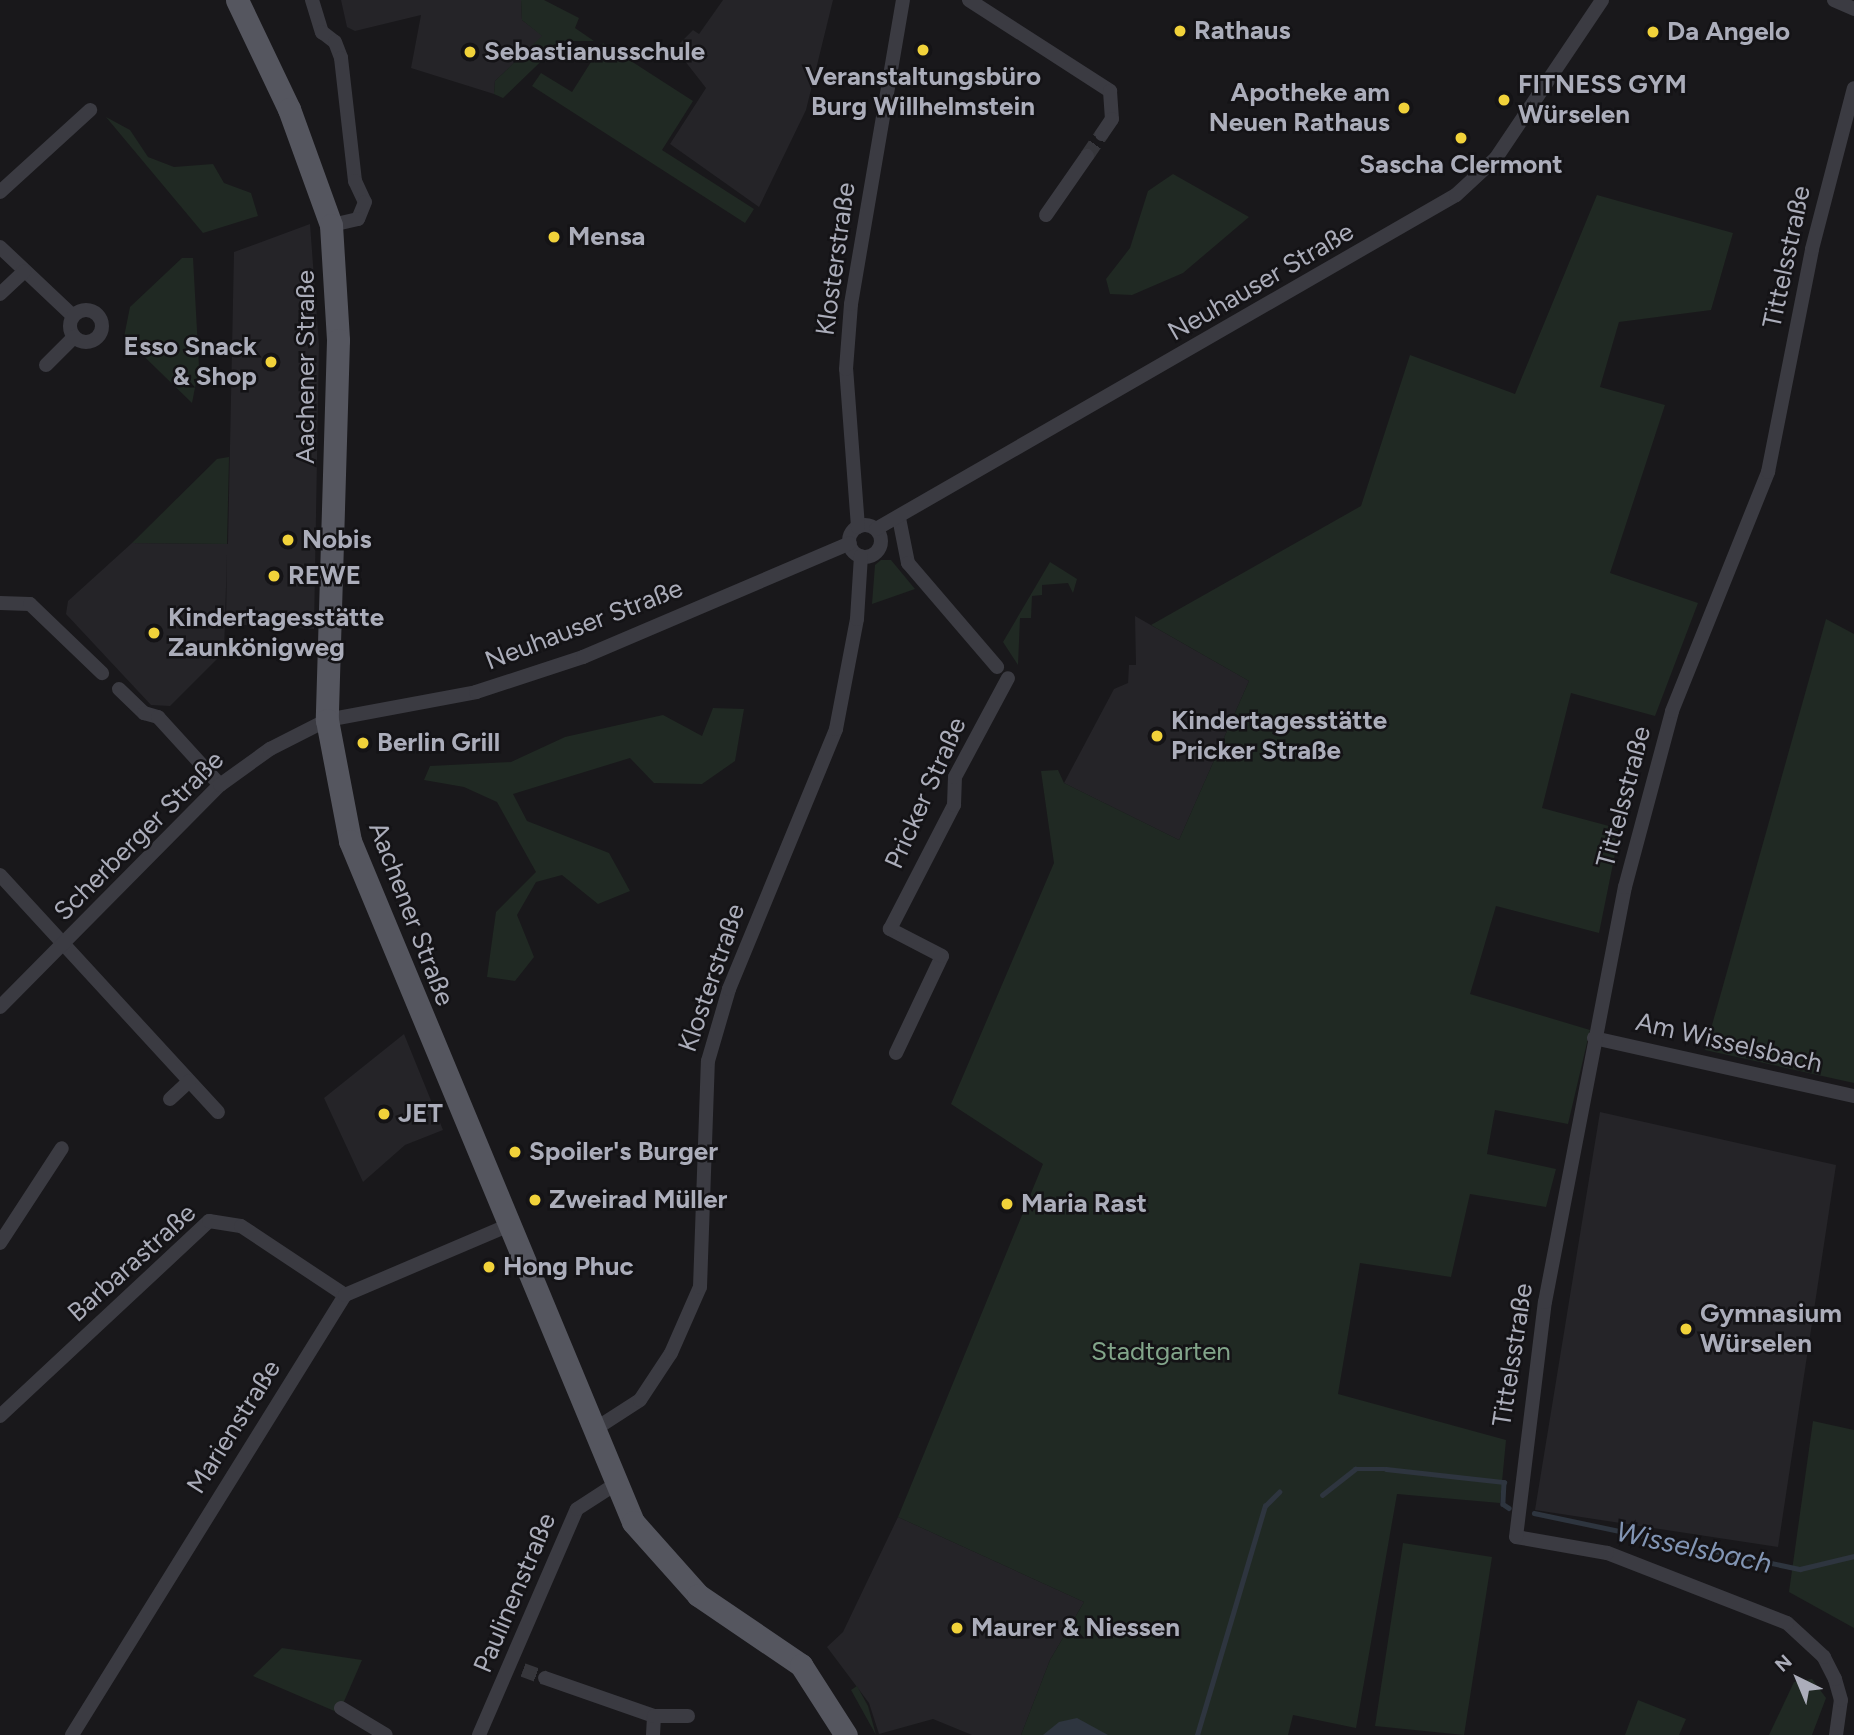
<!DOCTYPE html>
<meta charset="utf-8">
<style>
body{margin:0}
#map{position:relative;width:1854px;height:1735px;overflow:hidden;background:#19181b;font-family:Figtree,sans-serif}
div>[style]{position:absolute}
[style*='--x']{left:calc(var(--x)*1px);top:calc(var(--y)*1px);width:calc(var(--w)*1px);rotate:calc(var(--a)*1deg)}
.built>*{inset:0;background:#252428}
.green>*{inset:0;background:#202923}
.water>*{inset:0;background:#2e353f}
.stream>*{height:4.5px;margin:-2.25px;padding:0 2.25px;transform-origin:2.25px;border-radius:2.25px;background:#2e353f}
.minor-tunnel>*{height:14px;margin-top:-7px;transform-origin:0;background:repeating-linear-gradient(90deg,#36363b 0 14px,transparent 0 21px)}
.minor>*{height:14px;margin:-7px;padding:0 7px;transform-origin:7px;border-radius:7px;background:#3b3b42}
.minor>.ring{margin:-7px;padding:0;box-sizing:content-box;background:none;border:14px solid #3b3b42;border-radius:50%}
.primary>*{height:23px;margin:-11.5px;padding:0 11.5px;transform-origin:11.5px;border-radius:11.5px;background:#55565f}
.dots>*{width:19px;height:19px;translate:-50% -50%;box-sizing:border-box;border:4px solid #141316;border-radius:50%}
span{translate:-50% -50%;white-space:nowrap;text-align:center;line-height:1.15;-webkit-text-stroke:5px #141316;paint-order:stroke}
.poi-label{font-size:26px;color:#abadba;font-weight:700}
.left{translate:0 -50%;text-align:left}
.right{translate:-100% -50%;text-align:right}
.street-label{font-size:26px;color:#abadba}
.park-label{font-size:26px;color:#82a58a}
.water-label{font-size:28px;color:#8295b4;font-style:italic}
.north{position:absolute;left:1763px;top:1644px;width:70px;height:70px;-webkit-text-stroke:5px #141316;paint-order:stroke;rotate:317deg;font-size:19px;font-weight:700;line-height:28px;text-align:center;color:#abadba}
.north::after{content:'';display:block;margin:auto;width:24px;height:32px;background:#abadba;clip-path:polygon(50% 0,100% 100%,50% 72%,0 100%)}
</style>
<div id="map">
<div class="built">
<i style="clip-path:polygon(341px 0,521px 0,522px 20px,543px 36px,495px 81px,494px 94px,411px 68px,421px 15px,355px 31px,347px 27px)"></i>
<i style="clip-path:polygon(723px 0,833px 0,806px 110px,759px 207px,670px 144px,706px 88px,681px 56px,680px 43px,693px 30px,699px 34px)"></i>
<i style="clip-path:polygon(310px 224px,319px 345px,314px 629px,226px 624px,227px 554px,224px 652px,170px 706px,151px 705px,66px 614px,68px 601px,132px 543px,228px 544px,234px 252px)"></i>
<i style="clip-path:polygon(1135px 616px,1249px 681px,1179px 840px,1064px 783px,1114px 689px,1128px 683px,1129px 665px,1136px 665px)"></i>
<i style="clip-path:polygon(404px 1034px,443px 1130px,405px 1145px,363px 1182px,324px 1098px)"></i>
<i style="clip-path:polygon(1600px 1112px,1836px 1165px,1778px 1547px,1535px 1510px)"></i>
<i style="clip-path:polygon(898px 1517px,1084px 1602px,1050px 1660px,1021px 1735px,972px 1735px,933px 1719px,879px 1734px,869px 1703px,827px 1647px,843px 1632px)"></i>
</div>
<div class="green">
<i style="clip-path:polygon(521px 0,544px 0,579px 18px,575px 28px,594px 41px,562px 41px,503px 98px,494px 94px,495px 81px,542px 36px,522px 20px)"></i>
<i style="clip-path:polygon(603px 43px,693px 101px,662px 150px,754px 209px,745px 223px,532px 86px,541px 73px,572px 92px)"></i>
<i style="clip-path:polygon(106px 117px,130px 130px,148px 157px,174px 167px,213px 164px,224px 183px,251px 193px,258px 216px,203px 233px)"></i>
<i style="clip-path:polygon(1173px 174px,1249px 217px,1183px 273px,1132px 295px,1110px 294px,1106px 279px,1130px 248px,1148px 191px)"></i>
<i style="clip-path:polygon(1597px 195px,1733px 233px,1711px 310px,1619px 322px,1600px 387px,1665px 405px,1610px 573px,1698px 603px,1655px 716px,1571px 693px,1542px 808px,1620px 829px,1599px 933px,1496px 906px,1470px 994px,1590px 1030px,1568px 1124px,1495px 1110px,1487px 1154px,1556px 1169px,1546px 1207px,1470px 1194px,1451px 1277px,1360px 1263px,1338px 1394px,1506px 1440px,1500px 1503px,1397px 1494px,1356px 1728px,1293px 1715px,1288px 1735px,1021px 1735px,1050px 1660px,1084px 1602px,898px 1517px,1043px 1164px,951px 1104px,1054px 863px,1041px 771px,1058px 770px,1064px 783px,1179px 840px,1249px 681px,1151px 625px,1361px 506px,1410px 355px,1515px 394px)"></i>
<i style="clip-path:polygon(182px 258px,193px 258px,199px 367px,192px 403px,124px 337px,130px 307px)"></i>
<i style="clip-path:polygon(229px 457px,227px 544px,132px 543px,217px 459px)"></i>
<i style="clip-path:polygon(881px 560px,891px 560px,915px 589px,872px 604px,875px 565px)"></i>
<i style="clip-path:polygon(1050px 562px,1077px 579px,1073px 593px,1068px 583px,1042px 585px,1042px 595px,1032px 596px,1031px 618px,1020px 618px,1018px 665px,1003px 642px)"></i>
<i style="clip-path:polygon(1826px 619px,1854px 634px,1854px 1083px,1705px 1050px)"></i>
<i style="clip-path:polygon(713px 708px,744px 709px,735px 761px,702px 784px,654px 783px,630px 758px,513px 794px,527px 821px,609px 853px,630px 891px,598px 904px,562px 875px,536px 882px,517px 915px,534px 957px,515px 981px,487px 977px,496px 912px,536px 872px,497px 802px,464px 787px,424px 780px,430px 766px,511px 762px,565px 737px,663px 715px,702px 736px)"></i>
<i style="clip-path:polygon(1813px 1421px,1854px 1430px,1854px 1628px,1789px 1592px)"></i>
<i style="clip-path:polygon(1403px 1543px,1492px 1557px,1464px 1735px,1375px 1726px)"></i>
<i style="clip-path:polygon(282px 1648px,362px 1660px,339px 1713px,253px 1676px)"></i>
<i style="clip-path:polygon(1812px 1679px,1826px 1698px,1812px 1735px,1769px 1735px,1794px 1682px)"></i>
<i style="clip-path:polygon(857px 1686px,868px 1706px,876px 1735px,851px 1690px)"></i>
<i style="clip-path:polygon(1638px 1700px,1686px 1719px,1679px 1735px,1625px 1735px)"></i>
</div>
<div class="water">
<i style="clip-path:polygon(1077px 1718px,1108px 1735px,1043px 1735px,1059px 1722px)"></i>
</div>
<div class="stream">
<i style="--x:1322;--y:1495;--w:42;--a:-38.2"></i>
<i style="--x:1355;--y:1469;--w:31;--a:0"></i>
<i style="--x:1386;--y:1469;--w:119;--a:6.3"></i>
<i style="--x:1504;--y:1482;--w:22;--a:93"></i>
<i style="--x:1503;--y:1504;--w:7;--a:34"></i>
<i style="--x:1534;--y:1513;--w:272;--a:11.9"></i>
<i style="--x:1800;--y:1569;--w:56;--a:-13.5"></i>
<i style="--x:1197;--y:1735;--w:239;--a:-73.5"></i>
<i style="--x:1265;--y:1506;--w:20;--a:-45"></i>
</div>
<div class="minor-tunnel">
<i style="--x:1087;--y:156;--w:27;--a:-56"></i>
<i style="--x:523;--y:1670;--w:23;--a:20"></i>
</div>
<div class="minor">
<i style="--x:312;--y:0;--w:34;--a:73"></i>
<i style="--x:322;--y:32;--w:16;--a:38"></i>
<i style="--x:335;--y:42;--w:17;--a:69"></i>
<i style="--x:341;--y:58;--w:124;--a:83.5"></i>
<i style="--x:355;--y:181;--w:23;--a:65"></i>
<i style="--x:365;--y:202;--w:18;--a:112"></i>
<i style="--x:358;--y:219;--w:28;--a:167"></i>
<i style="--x:969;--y:0;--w:168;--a:32.8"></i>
<i style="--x:1110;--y:91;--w:28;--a:86"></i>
<i style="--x:1112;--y:119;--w:18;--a:124"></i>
<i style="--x:1834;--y:0;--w:22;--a:24"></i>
<i style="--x:0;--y:192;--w:122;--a:-42.3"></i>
<i style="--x:1046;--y:215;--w:72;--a:-55.2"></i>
<i style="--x:0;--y:247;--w:100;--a:43.4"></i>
<i style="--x:0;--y:294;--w:33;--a:-43"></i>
<i class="ring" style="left:70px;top:310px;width:18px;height:18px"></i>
<i style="--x:46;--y:365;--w:40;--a:-45"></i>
<i style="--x:899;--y:518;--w:46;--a:78.7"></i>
<i style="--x:908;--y:563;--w:137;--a:49.4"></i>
<i class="ring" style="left:849px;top:525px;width:18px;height:18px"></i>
<i style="--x:858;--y:527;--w:158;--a:-94.3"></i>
<i style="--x:846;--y:369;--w:65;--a:-85.6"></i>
<i style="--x:851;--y:304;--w:308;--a:-80.3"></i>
<i style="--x:876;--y:529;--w:669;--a:-29.94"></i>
<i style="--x:1456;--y:195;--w:54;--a:-42.8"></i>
<i style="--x:1496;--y:158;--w:190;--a:-56.1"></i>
<i style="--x:0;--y:603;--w:30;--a:2"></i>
<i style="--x:30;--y:604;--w:100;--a:43.8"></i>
<i style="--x:119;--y:689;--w:35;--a:44"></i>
<i style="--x:144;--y:713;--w:15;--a:16"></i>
<i style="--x:158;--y:717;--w:92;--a:47.6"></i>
<i style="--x:0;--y:875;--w:322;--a:47.4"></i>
<i style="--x:0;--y:1007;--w:313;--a:-45.3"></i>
<i style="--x:220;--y:785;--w:62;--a:-35.8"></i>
<i style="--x:270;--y:749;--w:64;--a:-27"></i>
<i style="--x:327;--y:720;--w:152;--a:-10.6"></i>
<i style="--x:476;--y:692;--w:113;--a:-18.1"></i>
<i style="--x:583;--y:657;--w:290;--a:-23.1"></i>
<i style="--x:1594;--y:1038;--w:266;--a:12.6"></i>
<i style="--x:896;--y:1053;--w:107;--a:-64.6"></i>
<i style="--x:942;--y:956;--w:59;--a:-152.6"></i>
<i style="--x:890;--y:929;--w:140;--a:-62.7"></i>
<i style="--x:954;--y:805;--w:28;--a:-88"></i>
<i style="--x:955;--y:777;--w:112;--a:-61.8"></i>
<i style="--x:170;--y:1099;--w:26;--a:-43"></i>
<i style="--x:0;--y:1243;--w:113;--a:-56.9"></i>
<i style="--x:0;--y:1416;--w:286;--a:-43"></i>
<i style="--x:209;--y:1221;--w:32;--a:9"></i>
<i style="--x:241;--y:1226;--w:125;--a:33.6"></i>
<i style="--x:592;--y:1431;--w:57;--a:-32.9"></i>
<i style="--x:640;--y:1400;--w:56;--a:-56.6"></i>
<i style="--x:671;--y:1353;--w:72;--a:-66.3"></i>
<i style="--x:700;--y:1287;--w:226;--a:-88"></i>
<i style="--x:708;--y:1061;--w:75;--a:-73.7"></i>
<i style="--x:729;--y:989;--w:281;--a:-67.6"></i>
<i style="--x:836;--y:729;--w:112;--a:-79.2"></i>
<i style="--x:857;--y:619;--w:63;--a:-86.4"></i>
<i style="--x:545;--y:1678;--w:115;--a:19.2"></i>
<i style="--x:654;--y:1716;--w:19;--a:93"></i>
<i style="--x:341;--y:1708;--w:52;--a:31"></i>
<i style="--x:654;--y:1716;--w:34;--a:0"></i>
<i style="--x:72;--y:1735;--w:518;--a:-58.18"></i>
<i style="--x:345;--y:1295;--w:176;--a:-23.1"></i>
<i style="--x:479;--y:1735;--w:246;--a:-66.6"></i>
<i style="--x:577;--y:1509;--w:44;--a:-33"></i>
<i style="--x:1836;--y:1735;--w:35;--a:-82"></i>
<i style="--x:1841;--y:1700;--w:22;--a:-106"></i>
<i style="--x:1835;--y:1679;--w:25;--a:-117"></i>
<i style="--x:1824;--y:1657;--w:50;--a:-137.4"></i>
<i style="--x:1787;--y:1623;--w:193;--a:-158.7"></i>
<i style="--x:1607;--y:1553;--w:92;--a:-170"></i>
<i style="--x:1516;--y:1537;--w:237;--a:-83"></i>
<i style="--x:1545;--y:1302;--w:423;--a:-79.1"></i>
<i style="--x:1625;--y:887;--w:182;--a:-75"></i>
<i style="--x:1672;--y:711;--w:258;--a:-68.1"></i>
<i style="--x:1768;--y:472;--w:227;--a:-78.8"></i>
<i style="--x:1812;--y:249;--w:166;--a:-75.4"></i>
</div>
<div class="primary">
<i style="--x:237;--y:0;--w:121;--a:64.5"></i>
<i style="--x:289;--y:109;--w:123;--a:70.1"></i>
<i style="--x:331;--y:225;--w:115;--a:86.5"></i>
<i style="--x:338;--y:340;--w:380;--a:91.7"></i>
<i style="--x:327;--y:720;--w:123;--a:79.2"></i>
<i style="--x:350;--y:841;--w:737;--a:67.43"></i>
<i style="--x:633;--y:1522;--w:98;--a:48.3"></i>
<i style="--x:698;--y:1595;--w:125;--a:34.2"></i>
<i style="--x:801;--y:1665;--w:83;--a:57.3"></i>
</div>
<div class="dots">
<i style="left:1180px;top:31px;background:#f1d23a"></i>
<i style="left:1653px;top:32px;background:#f1d23a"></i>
<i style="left:923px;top:50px;background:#f1d23a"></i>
<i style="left:470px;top:52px;background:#f1d23a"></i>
<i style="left:1504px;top:100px;background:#f1d23a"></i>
<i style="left:1404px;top:108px;background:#f1d23a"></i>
<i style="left:1461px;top:138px;background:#f1d23a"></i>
<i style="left:554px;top:237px;background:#f1d23a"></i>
<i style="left:271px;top:362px;background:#f1d23a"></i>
<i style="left:288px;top:540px;background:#f1d23a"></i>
<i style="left:274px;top:576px;background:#f1d23a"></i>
<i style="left:154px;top:633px;background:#f1d23a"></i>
<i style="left:1157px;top:736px;background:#f1d23a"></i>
<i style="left:363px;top:743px;background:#f1d23a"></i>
<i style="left:384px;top:1114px;background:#f1d23a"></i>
<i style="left:515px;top:1152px;background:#f1d23a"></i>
<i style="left:535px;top:1200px;background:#f1d23a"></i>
<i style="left:1007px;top:1204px;background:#f1d23a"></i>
<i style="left:489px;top:1267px;background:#f1d23a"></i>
<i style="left:1686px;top:1329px;background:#f1d23a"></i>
<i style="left:957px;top:1628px;background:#f1d23a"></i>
</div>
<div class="poi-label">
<span class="left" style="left:1194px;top:31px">Rathaus</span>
<span class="left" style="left:1667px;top:32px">Da Angelo</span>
<span class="left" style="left:484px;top:52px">Sebastianusschule</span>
<span style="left:923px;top:92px">Veranstaltungsbüro<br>Burg Willhelmstein</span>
<span class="left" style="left:1518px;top:100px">FITNESS GYM<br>Würselen</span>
<span class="right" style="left:1390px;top:108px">Apotheke am<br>Neuen Rathaus</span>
<span style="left:1461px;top:165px">Sascha Clermont</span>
<span class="left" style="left:568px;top:237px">Mensa</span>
<span class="right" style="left:257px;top:362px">Esso Snack<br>&amp; Shop</span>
<span class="left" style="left:302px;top:540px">Nobis</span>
<span class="left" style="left:288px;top:576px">REWE</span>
<span class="left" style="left:168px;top:633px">Kindertagesstätte<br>Zaunkönigweg</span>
<span class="left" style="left:1171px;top:736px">Kindertagesstätte<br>Pricker Straße</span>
<span class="left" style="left:377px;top:743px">Berlin Grill</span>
<span class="left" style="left:398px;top:1114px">JET</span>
<span class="left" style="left:529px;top:1152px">Spoiler's Burger</span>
<span class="left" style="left:549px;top:1200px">Zweirad Müller</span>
<span class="left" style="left:1021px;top:1204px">Maria Rast</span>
<span class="left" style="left:503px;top:1267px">Hong Phuc</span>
<span class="left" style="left:1700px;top:1329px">Gymnasium<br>Würselen</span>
<span class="left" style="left:971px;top:1628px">Maurer &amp; Niessen</span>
</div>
<div class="street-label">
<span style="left:1787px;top:257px;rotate:-78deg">Tittelsstraße</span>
<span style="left:836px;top:259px;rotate:-82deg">Klosterstraße</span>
<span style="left:1261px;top:282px;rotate:-30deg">Neuhauser Straße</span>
<span style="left:306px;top:367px;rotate:-90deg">Aachener Straße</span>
<span style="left:584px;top:625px;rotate:-21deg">Neuhauser Straße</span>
<span style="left:926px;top:793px;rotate:-66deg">Pricker Straße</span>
<span style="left:1624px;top:797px;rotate:-75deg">Tittelsstraße</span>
<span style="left:139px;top:836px;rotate:-45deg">Scherberger Straße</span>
<span style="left:411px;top:914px;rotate:69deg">Aachener Straße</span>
<span style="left:712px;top:978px;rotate:-71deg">Klosterstraße</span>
<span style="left:1729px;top:1043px;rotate:13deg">Am Wisselsbach</span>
<span style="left:132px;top:1263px;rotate:-42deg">Barbarastraße</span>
<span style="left:1513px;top:1355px;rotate:-81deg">Tittelsstraße</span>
<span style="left:234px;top:1427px;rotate:-58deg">Marienstraße</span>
<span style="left:515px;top:1593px;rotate:-67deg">Paulinenstraße</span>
</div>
<div class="park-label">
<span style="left:1161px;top:1352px">Stadtgarten</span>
</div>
<div class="water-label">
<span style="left:1694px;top:1547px;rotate:12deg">Wisselsbach</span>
</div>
<div class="north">N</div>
</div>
